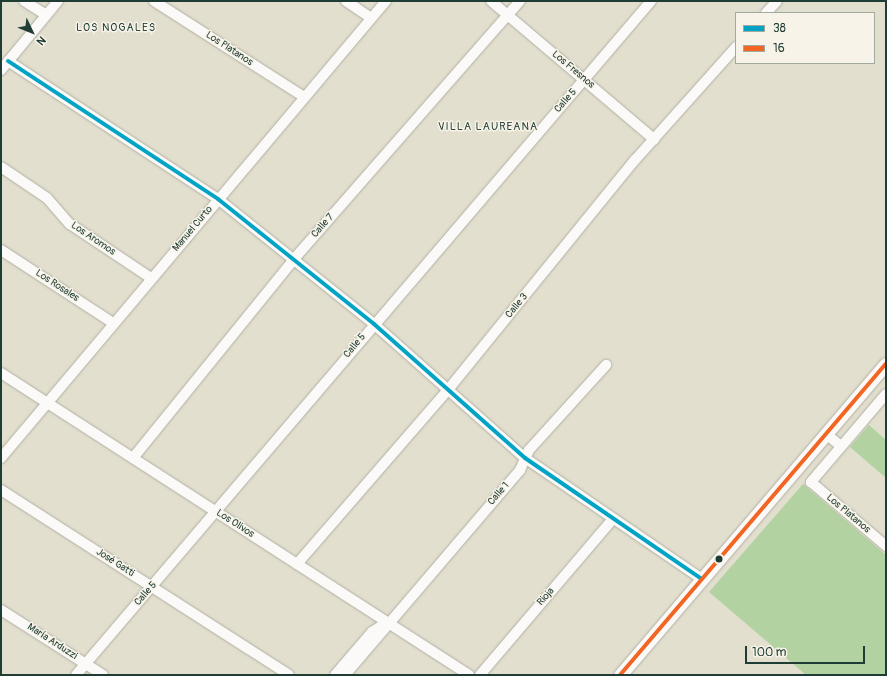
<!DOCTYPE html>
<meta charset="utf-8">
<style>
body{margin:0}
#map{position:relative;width:887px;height:676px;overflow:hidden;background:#e3dfce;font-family:Pangolin,sans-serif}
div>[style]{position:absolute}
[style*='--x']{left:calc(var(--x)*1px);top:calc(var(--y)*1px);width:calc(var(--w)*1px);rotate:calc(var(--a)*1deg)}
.green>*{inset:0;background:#b2d2a2}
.roads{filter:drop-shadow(0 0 1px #b0b0a5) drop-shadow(0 0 1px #b0b0a5)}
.minor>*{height:10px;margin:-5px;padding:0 5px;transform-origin:5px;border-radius:5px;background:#fbfaf8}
.major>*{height:13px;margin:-6.5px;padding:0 6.5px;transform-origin:6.5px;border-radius:6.5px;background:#fbfaf8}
.bus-1>*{height:4px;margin:-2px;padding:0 2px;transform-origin:2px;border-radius:2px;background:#02a4c6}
.bus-2>*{height:4px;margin:-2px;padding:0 2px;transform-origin:2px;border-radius:2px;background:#f26522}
.dots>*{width:11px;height:11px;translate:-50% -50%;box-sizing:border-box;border:2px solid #f7f3e8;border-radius:50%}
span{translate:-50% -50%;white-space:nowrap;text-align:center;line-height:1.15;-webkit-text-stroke:3px #f7f3e8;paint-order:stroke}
.street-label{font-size:10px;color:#1f3d34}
.neighbourhood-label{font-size:11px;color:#1f3d34;letter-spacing:1px}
.frame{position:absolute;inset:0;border:2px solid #1f3d34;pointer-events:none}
.legend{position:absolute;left:735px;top:12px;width:140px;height:52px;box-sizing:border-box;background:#f7f3e8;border:1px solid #a1aaa0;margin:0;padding:5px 7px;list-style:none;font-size:12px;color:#1f3d34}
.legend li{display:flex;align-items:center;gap:8px;height:20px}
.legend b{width:20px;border:1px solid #a1aaa0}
.north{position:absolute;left:12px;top:12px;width:40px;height:40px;-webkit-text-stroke:3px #f7f3e8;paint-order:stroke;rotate:133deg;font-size:11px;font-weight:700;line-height:16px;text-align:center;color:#1f3d34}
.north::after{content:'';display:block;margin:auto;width:14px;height:18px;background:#1f3d34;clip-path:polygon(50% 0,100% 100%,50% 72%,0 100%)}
.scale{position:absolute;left:745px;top:646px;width:120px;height:18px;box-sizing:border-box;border:2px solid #1f3d34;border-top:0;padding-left:5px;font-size:12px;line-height:14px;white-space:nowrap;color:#1f3d34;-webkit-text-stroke:3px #f7f3e8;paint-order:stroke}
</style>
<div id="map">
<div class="green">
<i style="clip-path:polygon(869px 425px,886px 440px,886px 478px,850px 447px)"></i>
<i style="clip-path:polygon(803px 484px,886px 555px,886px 675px,806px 675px,709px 592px)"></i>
</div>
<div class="roads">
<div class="minor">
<i style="--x:24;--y:1;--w:26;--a:32"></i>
<i style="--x:154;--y:1;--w:178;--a:32.6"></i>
<i style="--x:346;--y:1;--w:30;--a:34"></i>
<i style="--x:491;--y:1;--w:214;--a:40.3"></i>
<i style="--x:766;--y:13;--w:16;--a:-47"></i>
<i style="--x:8;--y:61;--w:251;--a:33.3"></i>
<i style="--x:218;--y:199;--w:200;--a:38.7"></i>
<i style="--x:374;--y:324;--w:202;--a:41.6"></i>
<i style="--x:525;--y:458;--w:214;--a:34.4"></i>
<i style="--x:1;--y:70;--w:89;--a:-50.4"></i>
<i style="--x:1;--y:167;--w:55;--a:34"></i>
<i style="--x:47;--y:198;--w:35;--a:49"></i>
<i style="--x:70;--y:224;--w:97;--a:33.7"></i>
<i style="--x:1;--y:250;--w:134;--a:33.1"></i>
<i style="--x:1;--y:373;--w:557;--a:32.83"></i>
<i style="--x:886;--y:394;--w:116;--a:130.4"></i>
<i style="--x:811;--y:482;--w:99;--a:40.5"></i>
<i style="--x:826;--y:434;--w:19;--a:39"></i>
<i style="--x:1;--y:458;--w:598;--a:-49.89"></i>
<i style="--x:133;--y:458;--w:256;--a:-51"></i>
<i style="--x:294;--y:259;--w:343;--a:-48.8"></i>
<i style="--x:1;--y:490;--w:342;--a:32.7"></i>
<i style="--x:297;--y:564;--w:229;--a:-49.1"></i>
<i style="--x:447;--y:391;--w:298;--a:-50.9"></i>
<i style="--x:635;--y:160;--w:152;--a:-48.2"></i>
<i style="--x:1;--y:610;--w:121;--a:32.5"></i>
<i style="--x:76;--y:675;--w:886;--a:-49.53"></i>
<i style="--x:335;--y:675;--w:57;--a:-49.3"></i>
<i style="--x:372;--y:632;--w:17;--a:-33"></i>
<i style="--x:345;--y:675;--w:270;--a:-49.5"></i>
<i style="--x:520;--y:470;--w:22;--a:-66"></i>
<i style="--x:529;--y:450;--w:115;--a:-47.8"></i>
<i style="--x:480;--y:675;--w:205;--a:-49.6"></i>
</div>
<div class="major">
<i style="--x:620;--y:675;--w:409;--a:-49.5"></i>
</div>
</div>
<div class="bus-1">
<i style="--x:8;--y:61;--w:251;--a:33.3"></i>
<i style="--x:218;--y:199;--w:200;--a:38.7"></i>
<i style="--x:374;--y:324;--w:202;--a:41.6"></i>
<i style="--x:525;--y:458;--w:214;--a:34.4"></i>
</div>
<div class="bus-2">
<i style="--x:620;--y:675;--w:409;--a:-49.5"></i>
</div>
<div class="dots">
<i style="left:719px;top:559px;background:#1f3d34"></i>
</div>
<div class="street-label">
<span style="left:229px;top:49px;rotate:33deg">Los Platanos</span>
<span style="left:573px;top:70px;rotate:40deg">Los Fresnos</span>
<span style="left:566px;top:101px;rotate:-49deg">Calle 5</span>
<span style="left:323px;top:226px;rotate:-49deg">Calle 7</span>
<span style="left:193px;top:229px;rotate:-50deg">Manuel Curto</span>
<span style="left:93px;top:239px;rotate:34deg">Los Aromos</span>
<span style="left:57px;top:286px;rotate:33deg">Los Rosales</span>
<span style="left:517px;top:306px;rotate:-51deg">Calle 3</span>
<span style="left:355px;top:346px;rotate:-50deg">Calle 5</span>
<span style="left:499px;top:494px;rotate:-49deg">Calle 1</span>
<span style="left:848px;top:514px;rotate:40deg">Los Platanos</span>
<span style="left:235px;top:524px;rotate:33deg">Los Olivos</span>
<span style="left:115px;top:563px;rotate:33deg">José Gatti</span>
<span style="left:146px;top:594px;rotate:-49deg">Calle 5</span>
<span style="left:546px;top:597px;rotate:-49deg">Rioja</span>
<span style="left:52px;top:642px;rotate:33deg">María Arduzzi</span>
</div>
<div class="neighbourhood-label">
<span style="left:116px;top:28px">LOS NOGALES</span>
<span style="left:488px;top:127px">VILLA LAUREANA</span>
</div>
<div class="frame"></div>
<ul class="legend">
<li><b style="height:5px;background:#02a4c6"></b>38</li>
<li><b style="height:5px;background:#f26522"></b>16</li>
</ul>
<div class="north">N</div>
<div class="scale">100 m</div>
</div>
